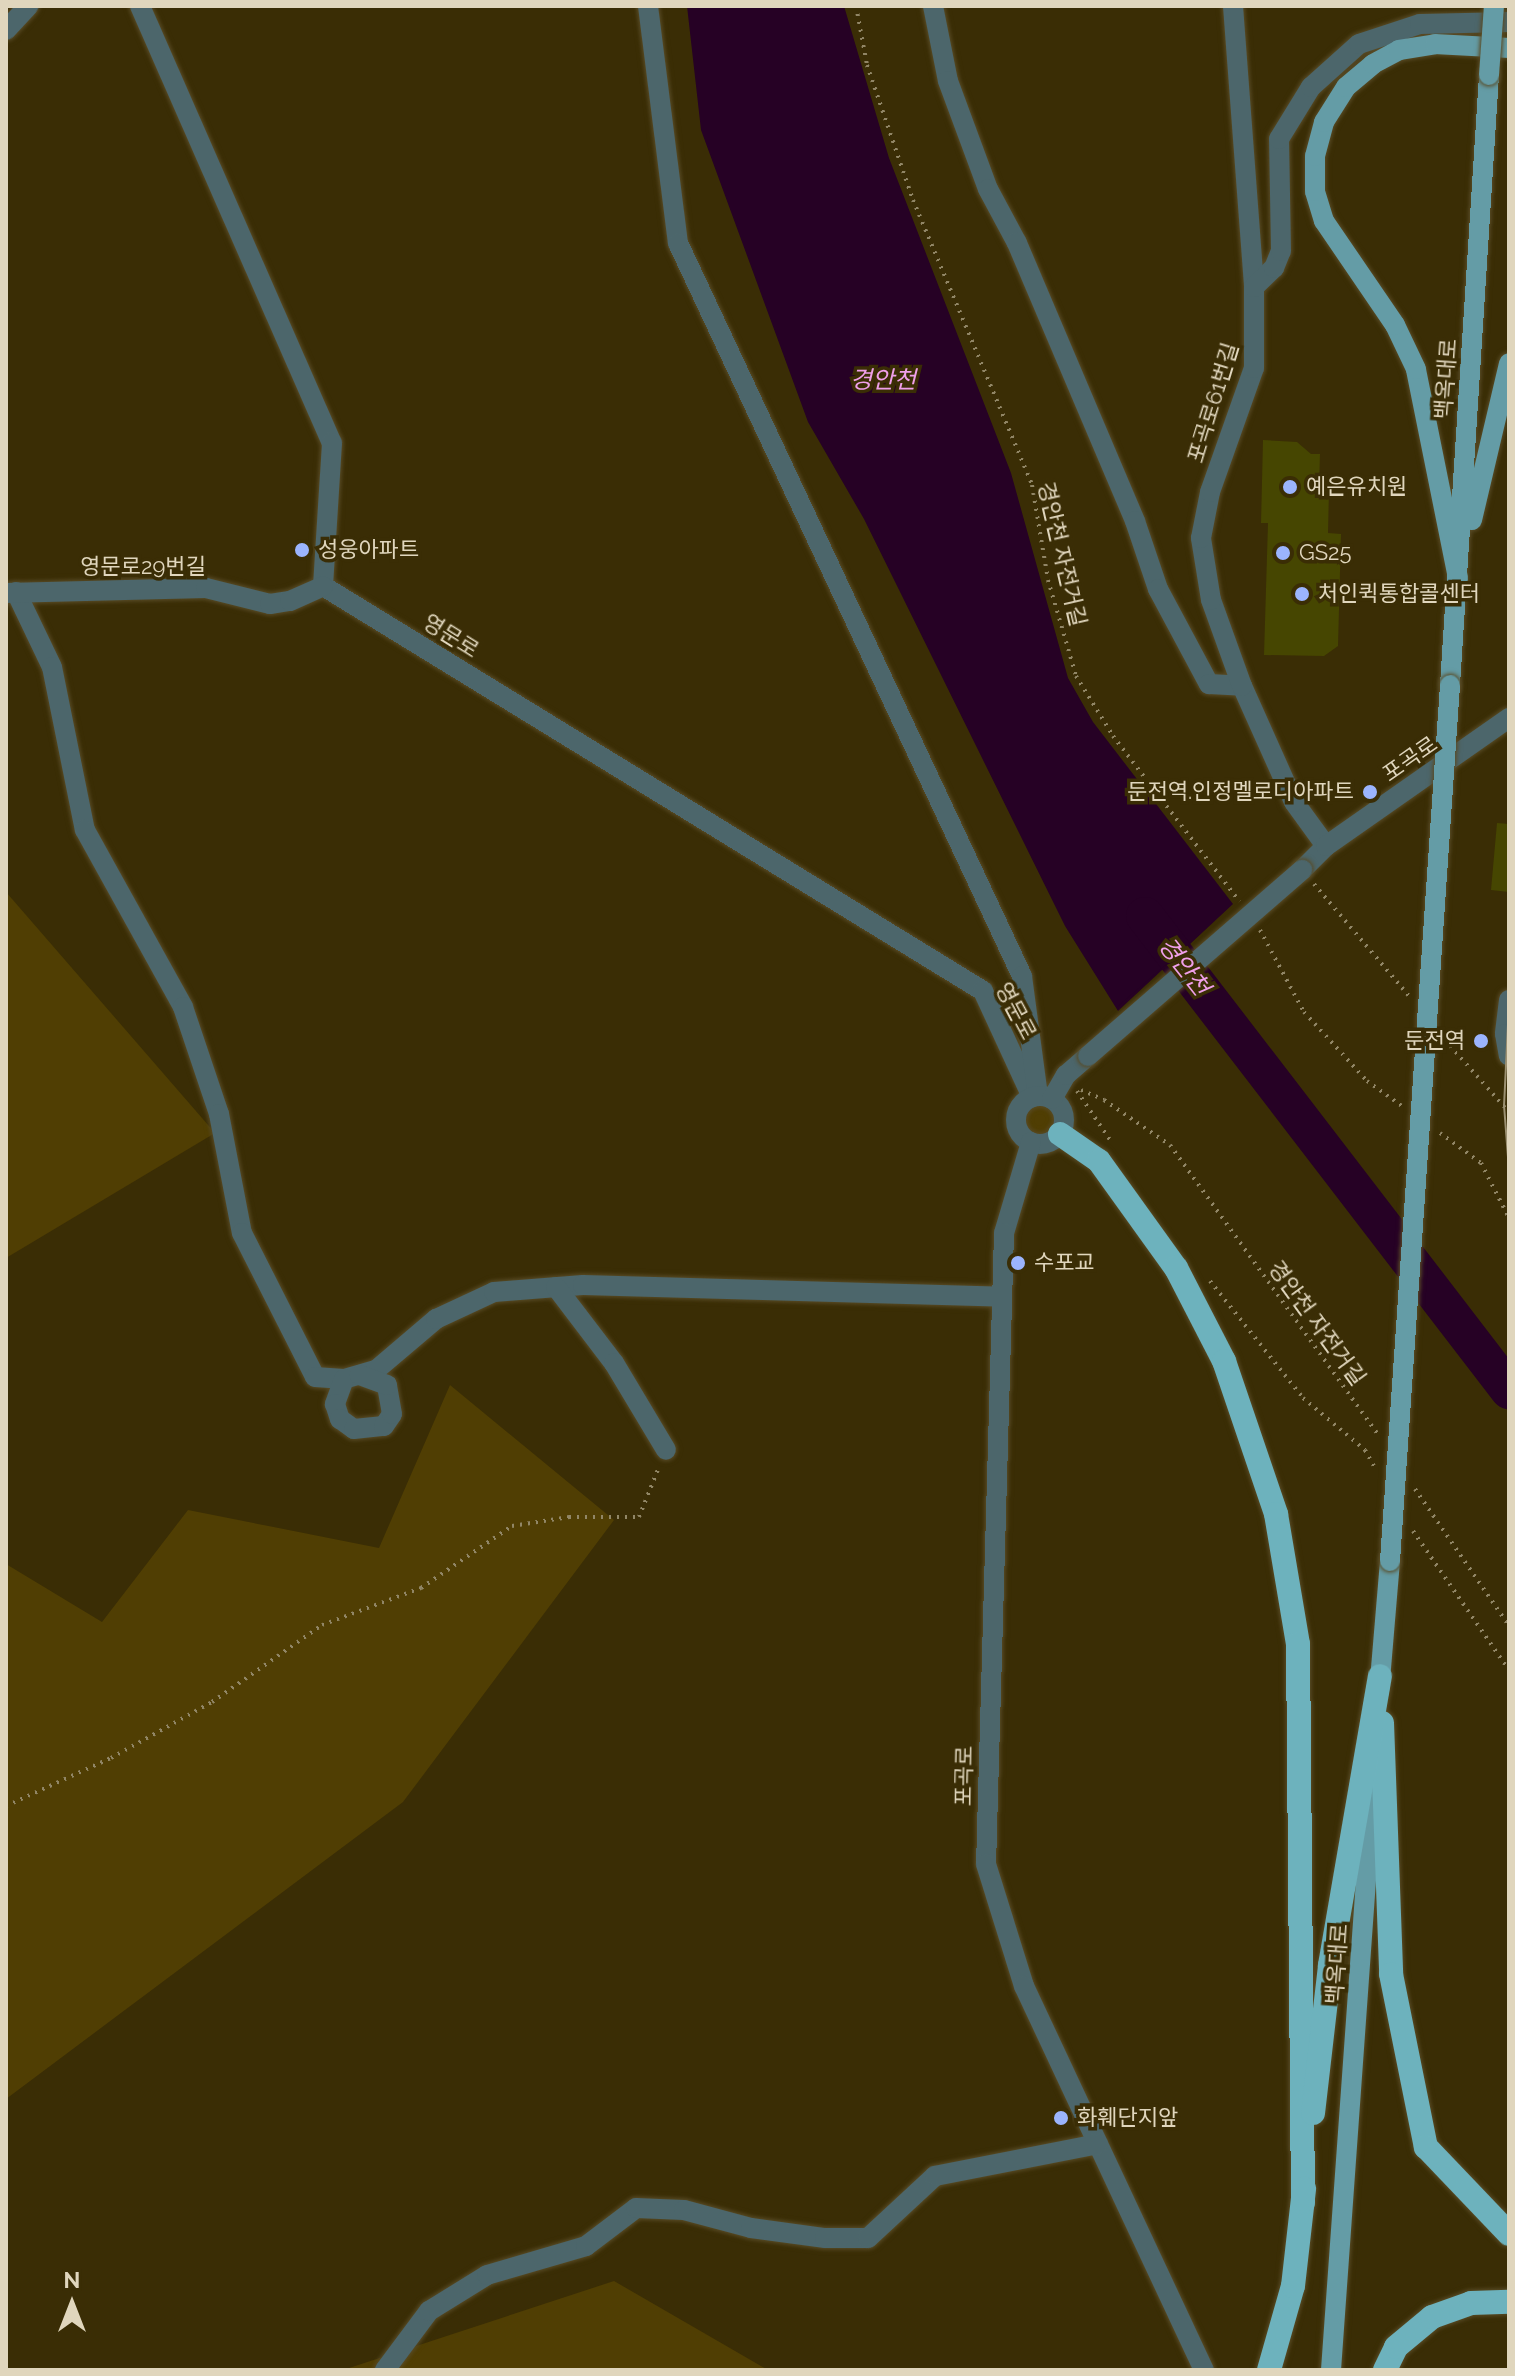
<!DOCTYPE html>
<meta charset="utf-8">
<style>
body{margin:0}
#map{position:relative;width:1515px;height:2376px;overflow:hidden;background:#3a2d05;font-family:Raleway,"Noto Sans KR",sans-serif}
div>[style]{position:absolute}
[style*='--x']{left:calc(var(--x)*1px);top:calc(var(--y)*1px);width:calc(var(--w)*1px);rotate:calc(var(--a)*1deg)}
.green>*{inset:0;background:#503e03}
.round{border-radius:50%}
.water>*{inset:0;background:#260125}
.river>*{height:38px;margin:-19px;padding:0 19px;transform-origin:19px;border-radius:19px;background:#260125}
.building>*{inset:0;background:#464601}
.path>*{height:4px;margin-top:-2px;transform-origin:0;background:repeating-linear-gradient(90deg,#918666 0 2px,transparent 0 8px)}
.roads{filter:drop-shadow(0 0 2px #584b26) drop-shadow(0 0 2px #584b26)}
.minor>*{height:20px;margin:-10px;padding:0 10px;transform-origin:10px;border-radius:10px;background:#4c666b}
.minor>.ring{margin:-10px;padding:0;box-sizing:content-box;background:none;border:20px solid #4c666b;border-radius:50%}
.major>*{height:20px;margin:-10px;padding:0 10px;transform-origin:10px;border-radius:10px;background:#649ca6}
.highway>*{height:24px;margin:-12px;padding:0 12px;transform-origin:12px;border-radius:12px;background:#6db2bd}
.tram>*{height:2px;margin:-1px;padding:0 1px;transform-origin:1px;border-radius:1px;background:#9c9172}
.bridges{filter:drop-shadow(0 0 2px #584b26) drop-shadow(0 0 2px #584b26)}
.minor-bridge>*{height:20px;margin:-10px;padding:0 10px;transform-origin:10px;border-radius:10px;background:#4c666b}
.major-bridge>*{height:20px;margin:-10px;padding:0 10px;transform-origin:10px;border-radius:10px;background:#649ca6}
.dots>*{width:22px;height:22px;translate:-50% -50%;box-sizing:border-box;border:4px solid #3a2d05;border-radius:50%}
span{translate:-50% -50%;white-space:nowrap;text-align:center;line-height:1.15;-webkit-text-stroke:7px #3a2d05;paint-order:stroke}
.street-label{font-size:22px;color:#e0d6bd}
.poi-label{font-size:22px;color:#e0d6bd}
.left{translate:0 -50%;text-align:left}
.right{translate:-100% -50%;text-align:right}
.water-label{font-size:24px;color:#ef9fe9;font-style:italic}
.frame{position:absolute;inset:0;border:8px solid #e0d6bd;pointer-events:none}
.north{position:absolute;left:32px;top:2264px;width:80px;height:80px;-webkit-text-stroke:6px #3a2d05;paint-order:stroke;rotate:0deg;font-size:22px;font-weight:700;line-height:32px;text-align:center;color:#e0d6bd}
.north::after{content:'';display:block;margin:auto;width:28px;height:36px;background:#e0d6bd;clip-path:polygon(50% 0,100% 100%,50% 72%,0 100%)}
</style>
<div id="map">
<div class="green">
<i style="clip-path:polygon(6px 892px,215px 1133px,6px 1258px)"></i>
<i class="round" style="left:1024px;top:1104px;width:32px;height:32px"></i>
<i style="clip-path:polygon(450px 1385px,614px 1520px,403px 1802px,6px 2099px,6px 1564px,102px 1622px,188px 1510px,379px 1548px)"></i>
<i style="clip-path:polygon(614px 2281px,768px 2370px,343px 2370px)"></i>
</div>
<div class="water">
<i style="clip-path:polygon(687px 6px,844px 6px,889px 158px,1011px 473px,1068px 678px,1093px 722px,1233px 904px,1118px 1011px,1065px 926px,864px 519px,808px 422px,701px 130px)"></i>
</div>
<div class="river">
<i style="--x:1145;--y:916;--w:598;--a:52.48"></i>
</div>
<div class="building">
<i style="clip-path:polygon(1263px 440px,1297px 442px,1311px 454px,1320px 454px,1319px 489px,1329px 490px,1328px 533px,1341px 534px,1338px 646px,1324px 656px,1264px 655px,1268px 523px,1261px 523px)"></i>
<i style="clip-path:polygon(1497px 823px,1509px 824px,1509px 892px,1491px 890px)"></i>
</div>
<div class="path">
<i style="--x:856;--y:6;--w:60;--a:79.4"></i>
<i style="--x:867;--y:65;--w:143;--a:71.2"></i>
<i style="--x:913;--y:200;--w:309;--a:67.3"></i>
<i style="--x:1032;--y:485;--w:96;--a:80.4"></i>
<i style="--x:1048;--y:580;--w:100;--a:73.7"></i>
<i style="--x:1076;--y:676;--w:70;--a:58.3"></i>
<i style="--x:1113;--y:736;--w:208;--a:52.6"></i>
<i style="--x:1314;--y:884;--w:147;--a:49.7"></i>
<i style="--x:1260;--y:930;--w:93;--a:61.8"></i>
<i style="--x:1304;--y:1012;--w:93;--a:47.6"></i>
<i style="--x:1367;--y:1081;--w:44;--a:35.8"></i>
<i style="--x:1445;--y:1040;--w:96;--a:48.4"></i>
<i style="--x:1081;--y:1090;--w:25;--a:23"></i>
<i style="--x:1104;--y:1100;--w:80;--a:34.3"></i>
<i style="--x:1170;--y:1145;--w:358;--a:54.3"></i>
<i style="--x:1077;--y:1091;--w:59;--a:56"></i>
<i style="--x:1440;--y:1133;--w:51;--a:36.2"></i>
<i style="--x:1481;--y:1163;--w:62;--a:63"></i>
<i style="--x:1210;--y:1281;--w:149;--a:51.5"></i>
<i style="--x:1303;--y:1398;--w:81;--a:40"></i>
<i style="--x:1365;--y:1450;--w:21;--a:61"></i>
<i style="--x:1415;--y:1489;--w:166;--a:55.5"></i>
<i style="--x:1413;--y:1531;--w:169;--a:55.4"></i>
<i style="--x:6;--y:1806;--w:115;--a:-24.6"></i>
<i style="--x:111;--y:1758;--w:115;--a:-29"></i>
<i style="--x:212;--y:1702;--w:134;--a:-35"></i>
<i style="--x:322;--y:1625;--w:106;--a:-20.5"></i>
<i style="--x:421;--y:1588;--w:110;--a:-34.3"></i>
<i style="--x:512;--y:1526;--w:58;--a:-9"></i>
<i style="--x:569;--y:1517;--w:70;--a:0"></i>
<i style="--x:639;--y:1517;--w:54;--a:-68.2"></i>
</div>
<div class="roads">
<div class="minor">
<i style="--x:140;--y:6;--w:477;--a:66.3"></i>
<i style="--x:332;--y:443;--w:143;--a:93.6"></i>
<i style="--x:323;--y:586;--w:774;--a:31.53"></i>
<i style="--x:983;--y:991;--w:117;--a:65.2"></i>
<i style="--x:648;--y:6;--w:239;--a:82.8"></i>
<i style="--x:678;--y:243;--w:810;--a:64.86"></i>
<i style="--x:1022;--y:976;--w:121;--a:82.4"></i>
<i style="--x:933;--y:6;--w:76;--a:78.7"></i>
<i style="--x:948;--y:81;--w:115;--a:69.7"></i>
<i style="--x:988;--y:189;--w:61;--a:61.8"></i>
<i style="--x:1017;--y:243;--w:302;--a:67"></i>
<i style="--x:1135;--y:521;--w:72;--a:71.3"></i>
<i style="--x:1158;--y:589;--w:108;--a:61.8"></i>
<i style="--x:1209;--y:684;--w:33;--a:3"></i>
<i style="--x:1233;--y:6;--w:282;--a:85.7"></i>
<i style="--x:6;--y:30;--w:33;--a:-47"></i>
<i style="--x:16;--y:592;--w:83;--a:64.4"></i>
<i style="--x:52;--y:667;--w:166;--a:78.6"></i>
<i style="--x:85;--y:830;--w:202;--a:61"></i>
<i style="--x:183;--y:1007;--w:113;--a:71.4"></i>
<i style="--x:219;--y:1114;--w:121;--a:79.1"></i>
<i style="--x:242;--y:1233;--w:161;--a:63.1"></i>
<i style="--x:315;--y:1377;--w:29;--a:4"></i>
<i style="--x:344;--y:1379;--w:33;--a:-16"></i>
<i style="--x:376;--y:1370;--w:79;--a:-40.4"></i>
<i style="--x:436;--y:1319;--w:64;--a:-25"></i>
<i style="--x:494;--y:1292;--w:89;--a:-4.5"></i>
<i style="--x:583;--y:1285;--w:418;--a:1.6"></i>
<i style="--x:6;--y:593;--w:200;--a:-1.4"></i>
<i style="--x:206;--y:588;--w:66;--a:14"></i>
<i style="--x:270;--y:604;--w:20;--a:-9"></i>
<i style="--x:290;--y:601;--w:36;--a:-24"></i>
<i style="--x:1326;--y:846;--w:54;--a:-126"></i>
<i style="--x:1294;--y:802;--w:127;--a:-114.1"></i>
<i style="--x:1242;--y:686;--w:91;--a:-109.8"></i>
<i style="--x:1211;--y:600;--w:63;--a:-99.2"></i>
<i style="--x:1201;--y:538;--w:47;--a:-78.9"></i>
<i style="--x:1210;--y:492;--w:132;--a:-70.5"></i>
<i style="--x:1254;--y:368;--w:81;--a:-90"></i>
<i style="--x:1254;--y:287;--w:28;--a:-44"></i>
<i style="--x:1274;--y:268;--w:18;--a:-68"></i>
<i style="--x:1281;--y:251;--w:112;--a:-91"></i>
<i style="--x:1279;--y:139;--w:61;--a:-58.4"></i>
<i style="--x:1311;--y:87;--w:64;--a:-41.9"></i>
<i style="--x:1359;--y:44;--w:64;--a:-18.2"></i>
<i style="--x:1420;--y:24;--w:89;--a:-1.3"></i>
<i style="--x:1302;--y:870;--w:34;--a:-45"></i>
<i style="--x:1326;--y:846;--w:223;--a:-35"></i>
<i style="--x:1509;--y:1000;--w:34;--a:97"></i>
<i style="--x:1505;--y:1034;--w:22;--a:80"></i>
<i class="ring" style="left:1016px;top:1096px;width:28px;height:28px"></i>
<i style="--x:1052;--y:1099;--w:28;--a:-60"></i>
<i style="--x:1066;--y:1075;--w:29;--a:-41"></i>
<i style="--x:1031;--y:1142;--w:95;--a:106.5"></i>
<i style="--x:1004;--y:1233;--w:631;--a:91.63"></i>
<i style="--x:986;--y:1864;--w:128;--a:72.7"></i>
<i style="--x:1024;--y:1986;--w:424;--a:64.9"></i>
<i style="--x:556;--y:1287;--w:96;--a:52.7"></i>
<i style="--x:614;--y:1363;--w:101;--a:59.1"></i>
<i style="--x:344;--y:1379;--w:27;--a:110"></i>
<i style="--x:335;--y:1404;--w:16;--a:72"></i>
<i style="--x:340;--y:1419;--w:17;--a:36"></i>
<i style="--x:354;--y:1429;--w:30;--a:-6"></i>
<i style="--x:384;--y:1426;--w:14;--a:-56"></i>
<i style="--x:392;--y:1414;--w:29;--a:-100"></i>
<i style="--x:387;--y:1385;--w:29;--a:-160"></i>
<i style="--x:385;--y:2370;--w:74;--a:-53.3"></i>
<i style="--x:429;--y:2311;--w:68;--a:-31.8"></i>
<i style="--x:487;--y:2275;--w:103;--a:-16.3"></i>
<i style="--x:586;--y:2246;--w:63;--a:-37.2"></i>
<i style="--x:636;--y:2208;--w:48;--a:2.4"></i>
<i style="--x:684;--y:2210;--w:69;--a:15"></i>
<i style="--x:751;--y:2228;--w:75;--a:7.7"></i>
<i style="--x:825;--y:2238;--w:43;--a:0"></i>
<i style="--x:868;--y:2238;--w:91;--a:-42.8"></i>
<i style="--x:935;--y:2176;--w:166;--a:-11.1"></i>
</div>
<div class="major">
<i style="--x:1472;--y:520;--w:161;--a:-76.7"></i>
<i style="--x:1458;--y:578;--w:213;--a:-101.4"></i>
<i style="--x:1416;--y:369;--w:49;--a:-115.5"></i>
<i style="--x:1395;--y:325;--w:126;--a:-124.3"></i>
<i style="--x:1324;--y:221;--w:31;--a:-107"></i>
<i style="--x:1315;--y:191;--w:35;--a:-90"></i>
<i style="--x:1315;--y:156;--w:35;--a:-75"></i>
<i style="--x:1324;--y:122;--w:41;--a:-57.8"></i>
<i style="--x:1346;--y:87;--w:35;--a:-40"></i>
<i style="--x:1373;--y:64;--w:30;--a:-28"></i>
<i style="--x:1399;--y:50;--w:36;--a:-9"></i>
<i style="--x:1435;--y:44;--w:74;--a:3.1"></i>
<i style="--x:1450;--y:685;--w:611;--a:-86.34"></i>
<i style="--x:1379;--y:1692;--w:131;--a:-85.2"></i>
<i style="--x:1331;--y:2370;--w:604;--a:-85.91"></i>
</div>
<div class="highway">
<i style="--x:1060;--y:1134;--w:47;--a:34.7"></i>
<i style="--x:1099;--y:1161;--w:132;--a:54.3"></i>
<i style="--x:1176;--y:1268;--w:105;--a:62.7"></i>
<i style="--x:1224;--y:1361;--w:162;--a:71.2"></i>
<i style="--x:1276;--y:1514;--w:132;--a:80.4"></i>
<i style="--x:1298;--y:1644;--w:559;--a:89.49"></i>
<i style="--x:1382;--y:1723;--w:251;--a:87.9"></i>
<i style="--x:1391;--y:1974;--w:177;--a:78.6"></i>
<i style="--x:1426;--y:2147;--w:120;--a:46.3"></i>
<i style="--x:1313;--y:2113;--w:149;--a:-83.4"></i>
<i style="--x:1330;--y:1965;--w:293;--a:-80.2"></i>
<i style="--x:1269;--y:2370;--w:87;--a:-74.1"></i>
<i style="--x:1293;--y:2286;--w:98;--a:-83.5"></i>
<i style="--x:1385;--y:2370;--w:25;--a:-64"></i>
<i style="--x:1396;--y:2347;--w:47;--a:-39.8"></i>
<i style="--x:1432;--y:2317;--w:41;--a:-19.7"></i>
<i style="--x:1471;--y:2303;--w:38;--a:-2"></i>
</div>
</div>
<div class="tram">
<i style="--x:1509;--y:1004;--w:101;--a:92.8"></i>
<i style="--x:1504;--y:1105;--w:65;--a:85.6"></i>
</div>
<div class="bridges">
<div class="minor-bridge">
<i style="--x:1088;--y:1056;--w:284;--a:-41"></i>
</div>
<div class="major-bridge">
<i style="--x:1489;--y:75;--w:69;--a:-85.9"></i>
<i style="--x:1390;--y:1561;--w:878;--a:-86.08"></i>
</div>
</div>
<div class="dots">
<i style="left:1290px;top:487px;background:#9bb4fd"></i>
<i style="left:302px;top:550px;background:#9bb4fd"></i>
<i style="left:1283px;top:553px;background:#9bb4fd"></i>
<i style="left:1302px;top:594px;background:#9bb4fd"></i>
<i style="left:1370px;top:792px;background:#9bb4fd"></i>
<i style="left:1481px;top:1041px;background:#9bb4fd"></i>
<i style="left:1018px;top:1263px;background:#9bb4fd"></i>
<i style="left:1061px;top:2118px;background:#9bb4fd"></i>
</div>
<div class="street-label">
<span style="left:1446px;top:379px;rotate:-86deg">백옥대로</span>
<span style="left:1213px;top:403px;rotate:-73deg">포곡로61번길</span>
<span style="left:1062px;top:554px;rotate:77deg">경안천 자전거길</span>
<span style="left:143px;top:567px">영문로29번길</span>
<span style="left:451px;top:636px;rotate:32deg">영문로</span>
<span style="left:1410px;top:759px;rotate:-35deg">포곡로</span>
<span style="left:1016px;top:1011px;rotate:62deg">영문로</span>
<span style="left:1317px;top:1323px;rotate:54deg">경안천 자전거길</span>
<span style="left:964px;top:1776px;rotate:-89deg">포곡로</span>
<span style="left:1337px;top:1964px;rotate:-86deg">백옥대로</span>
</div>
<div class="poi-label">
<span class="left" style="left:1306px;top:487px">예은유치원</span>
<span class="left" style="left:318px;top:550px">성웅아파트</span>
<span class="left" style="left:1299px;top:553px">GS25</span>
<span class="left" style="left:1318px;top:594px">처인퀵통합콜센터</span>
<span class="right" style="left:1354px;top:792px">둔전역.인정멜로디아파트</span>
<span class="right" style="left:1465px;top:1041px">둔전역</span>
<span class="left" style="left:1034px;top:1263px">수포교</span>
<span class="left" style="left:1077px;top:2118px">화훼단지앞</span>
</div>
<div class="water-label">
<span style="left:883px;top:380px">경안천</span>
<span style="left:1184px;top:966px;rotate:52deg">경안천</span>
</div>
<div class="frame"></div>
<div class="north">N</div>
</div>
